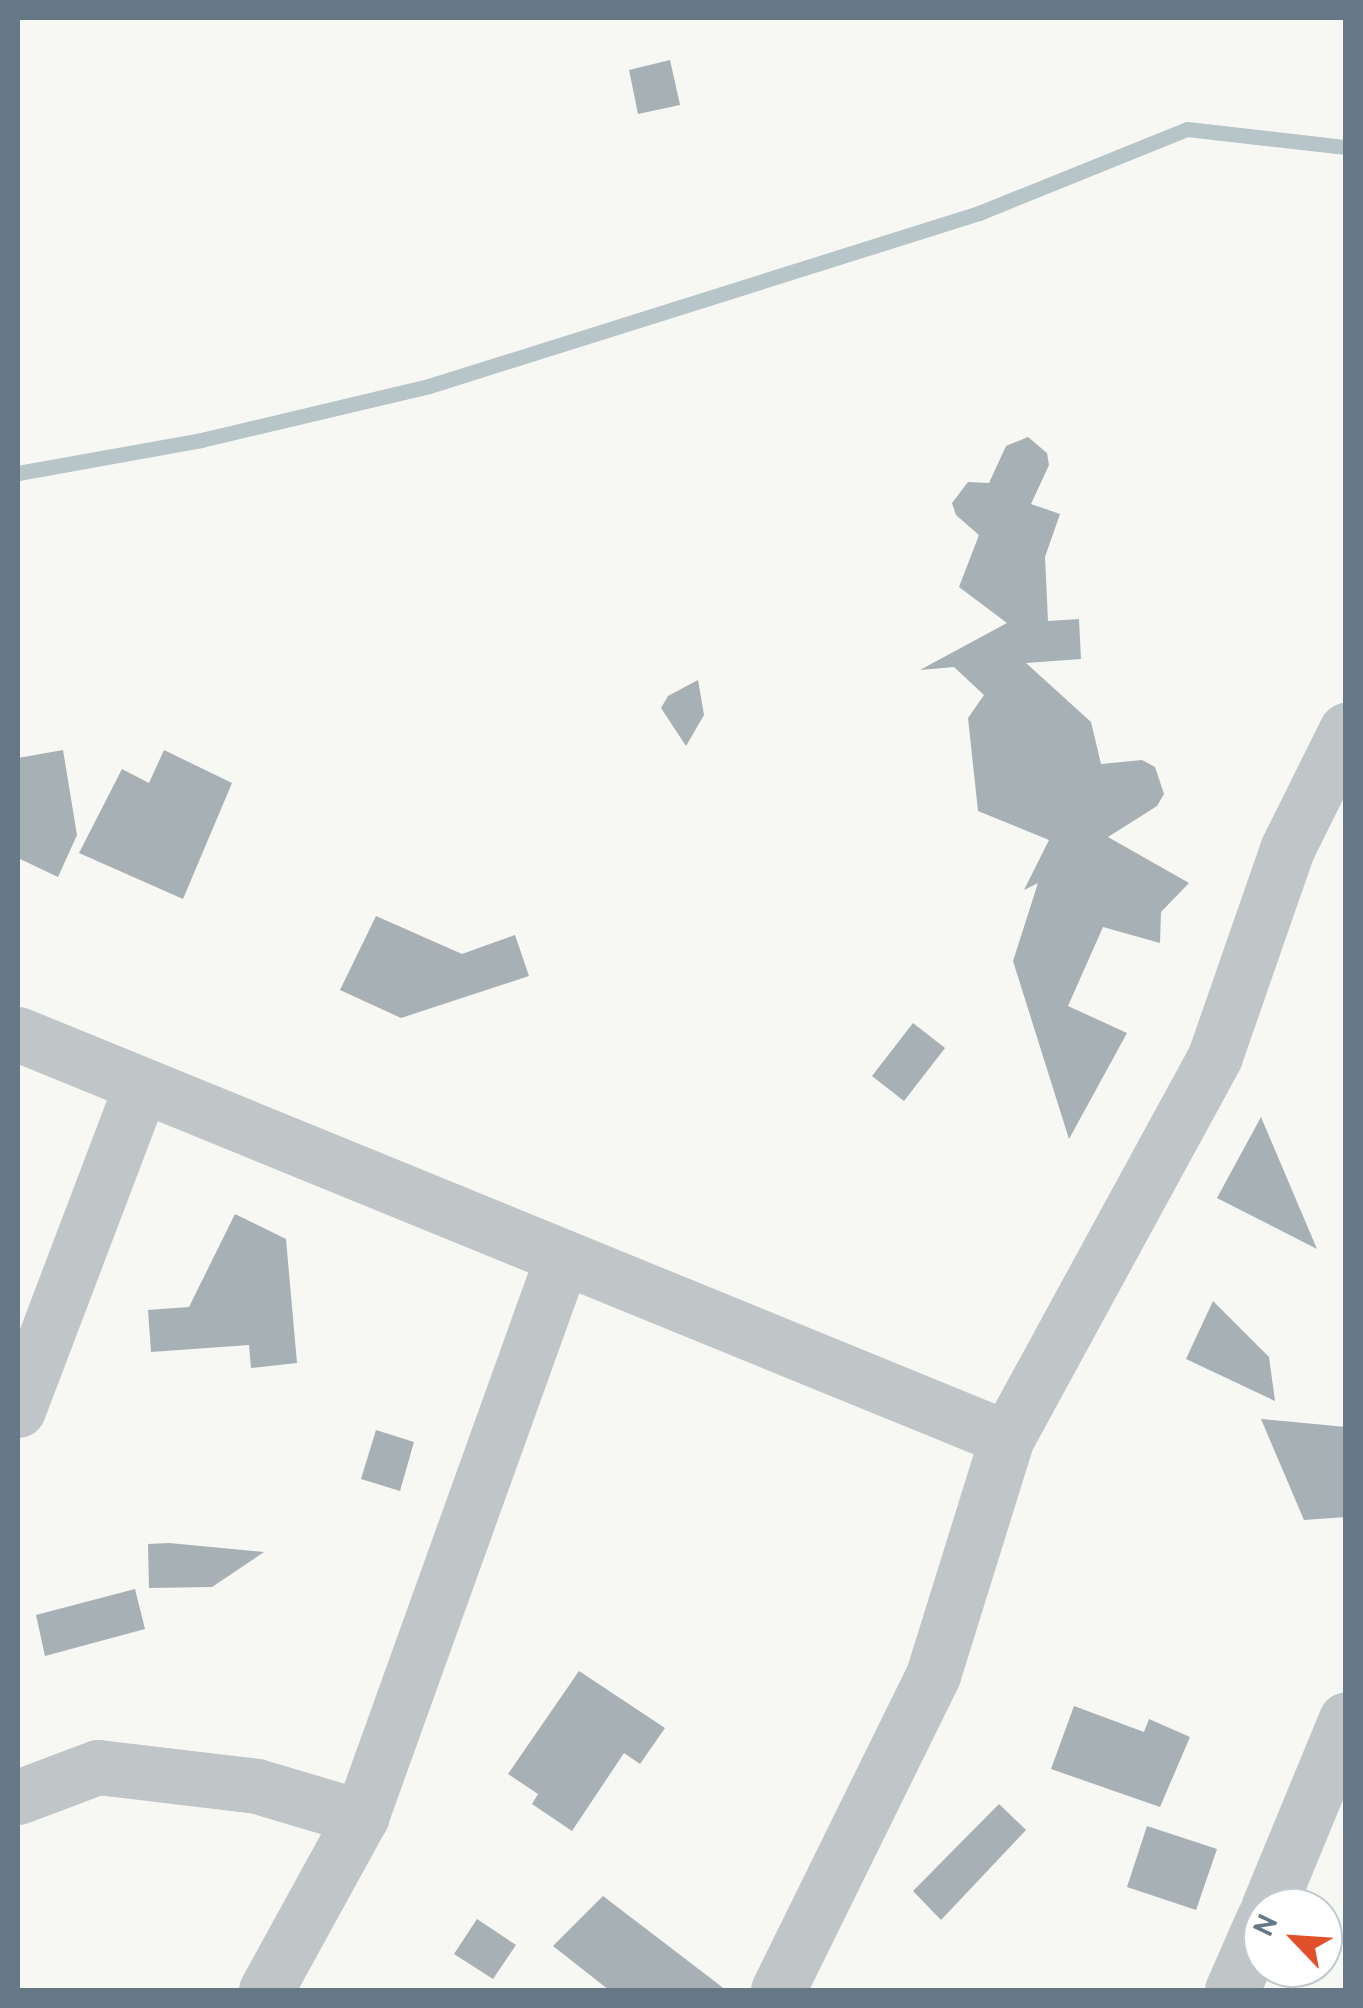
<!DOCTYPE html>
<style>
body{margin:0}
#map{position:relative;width:1363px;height:2008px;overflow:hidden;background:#f7f7f4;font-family:Overpass,sans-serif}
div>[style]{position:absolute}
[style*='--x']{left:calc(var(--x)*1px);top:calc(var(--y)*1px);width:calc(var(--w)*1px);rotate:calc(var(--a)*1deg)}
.stream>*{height:15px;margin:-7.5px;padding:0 7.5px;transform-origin:7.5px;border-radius:7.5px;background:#b7c4c8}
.building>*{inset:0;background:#a7b0b5}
.street>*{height:55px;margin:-27.5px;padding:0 27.5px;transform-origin:27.5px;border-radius:27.5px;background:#c0c5c8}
span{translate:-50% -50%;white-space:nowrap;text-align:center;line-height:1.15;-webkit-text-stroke:10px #fff;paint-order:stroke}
.frame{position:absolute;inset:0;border:20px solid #667885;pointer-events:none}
.north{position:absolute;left:1243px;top:1888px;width:100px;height:100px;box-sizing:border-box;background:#fff;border:2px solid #c2c9ce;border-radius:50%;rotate:295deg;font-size:28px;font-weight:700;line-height:40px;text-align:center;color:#667885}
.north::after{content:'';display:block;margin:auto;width:35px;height:45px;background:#e14f2b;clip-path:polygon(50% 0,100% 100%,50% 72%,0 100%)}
</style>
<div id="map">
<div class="stream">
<i style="--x:18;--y:473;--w:186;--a:-10.2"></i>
<i style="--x:201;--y:440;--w:234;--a:-13.3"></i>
<i style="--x:429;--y:386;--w:577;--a:-17.46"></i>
<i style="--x:979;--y:213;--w:224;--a:-22"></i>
<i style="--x:1187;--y:129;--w:160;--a:6.5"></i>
</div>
<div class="building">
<i style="clip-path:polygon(670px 60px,680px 105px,638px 114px,629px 70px)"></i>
<i style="clip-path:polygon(1028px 437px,1047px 453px,1049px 465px,1031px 504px,1060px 514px,1045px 557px,1048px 621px,1079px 619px,1081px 659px,1026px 663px,1091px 722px,1101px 764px,1142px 760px,1155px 767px,1164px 794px,1157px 806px,1108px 837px,1189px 883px,1161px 912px,1160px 943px,1103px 927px,1068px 1006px,1127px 1033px,1069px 1139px,1013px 961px,1038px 883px,1024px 890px,1049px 840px,978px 811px,968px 718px,984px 695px,954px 667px,920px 670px,1007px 623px,959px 587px,979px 535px,956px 515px,952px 503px,968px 482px,989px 483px,1006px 446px)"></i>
<i style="clip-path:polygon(698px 680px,704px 715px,686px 746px,661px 708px,668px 696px)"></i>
<i style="clip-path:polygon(63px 750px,77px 835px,58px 877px,18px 858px,18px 758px)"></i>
<i style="clip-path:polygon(164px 750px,232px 783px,183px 899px,79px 853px,122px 769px,149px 783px)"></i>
<i style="clip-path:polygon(376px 916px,462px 954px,515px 935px,529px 976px,401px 1018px,340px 990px)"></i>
<i style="clip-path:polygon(913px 1023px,945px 1048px,904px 1101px,872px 1076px)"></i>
<i style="clip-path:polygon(1261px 1117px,1317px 1249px,1217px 1198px)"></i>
<i style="clip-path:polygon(235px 1214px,286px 1239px,297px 1363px,251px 1368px,249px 1345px,151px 1352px,148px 1310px,189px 1307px)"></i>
<i style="clip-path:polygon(1213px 1301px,1269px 1357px,1275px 1401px,1186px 1359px)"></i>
<i style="clip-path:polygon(1261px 1419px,1346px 1427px,1346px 1517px,1304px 1520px)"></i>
<i style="clip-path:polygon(376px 1430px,414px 1442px,400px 1491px,361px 1479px)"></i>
<i style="clip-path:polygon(148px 1544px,169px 1543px,264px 1552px,212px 1587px,149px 1588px)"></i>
<i style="clip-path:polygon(135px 1589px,145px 1629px,45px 1656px,36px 1615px)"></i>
<i style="clip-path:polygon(579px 1671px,665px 1728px,640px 1764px,624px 1753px,572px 1831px,532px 1804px,538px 1794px,508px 1774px)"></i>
<i style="clip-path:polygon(1074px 1706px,1144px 1732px,1149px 1719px,1190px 1737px,1160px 1807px,1051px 1769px)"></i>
<i style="clip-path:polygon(999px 1804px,1026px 1830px,941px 1920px,913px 1891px)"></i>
<i style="clip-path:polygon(1147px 1826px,1217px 1849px,1196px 1910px,1127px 1887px)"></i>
<i style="clip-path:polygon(603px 1896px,726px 1990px,609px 1990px,553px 1946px)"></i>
<i style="clip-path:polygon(477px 1919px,516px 1945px,493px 1979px,454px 1954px)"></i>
</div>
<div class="street">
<i style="--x:18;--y:1034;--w:1068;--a:22.22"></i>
<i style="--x:18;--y:1410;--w:346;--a:-69.2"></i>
<i style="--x:18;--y:1797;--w:85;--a:-20.6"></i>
<i style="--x:98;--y:1767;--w:160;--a:6.8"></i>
<i style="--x:257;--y:1786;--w:109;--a:16.6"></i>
<i style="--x:361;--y:1817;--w:594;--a:-70.22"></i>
<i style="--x:1268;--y:1908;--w:204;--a:-67.6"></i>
<i style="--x:266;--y:1990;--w:197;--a:-61.2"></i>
<i style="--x:778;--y:1990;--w:351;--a:-63.8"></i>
<i style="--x:933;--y:1675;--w:248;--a:-72.7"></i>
<i style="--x:1007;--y:1438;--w:435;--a:-61.4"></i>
<i style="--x:1215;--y:1056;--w:219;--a:-70.8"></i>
<i style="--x:1287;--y:849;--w:133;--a:-63.6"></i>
<i style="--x:1232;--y:1990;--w:77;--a:-66.4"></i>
</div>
<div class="frame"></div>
<div class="north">N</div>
</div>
